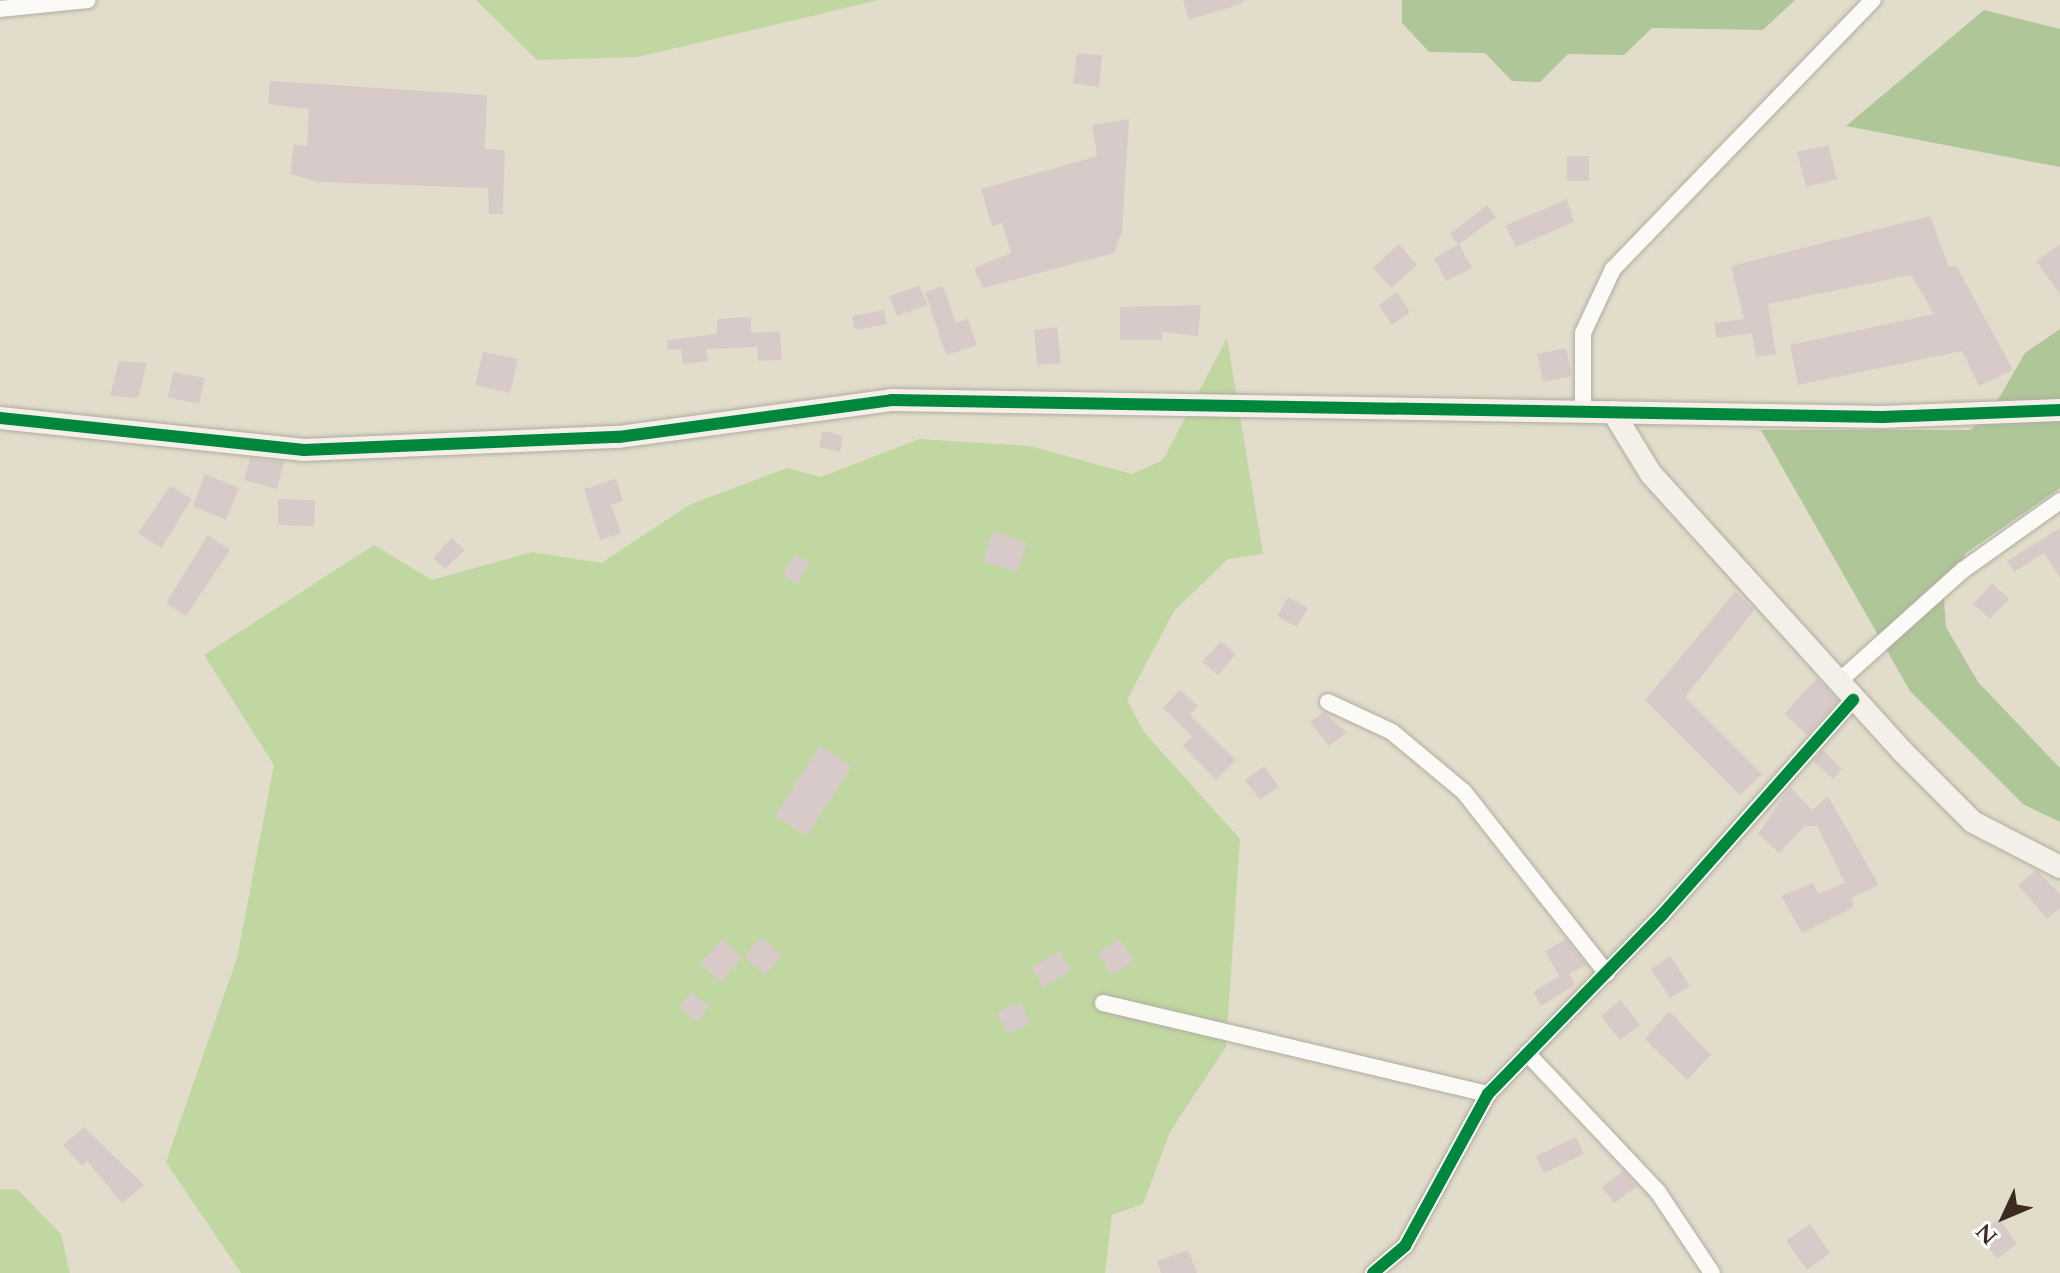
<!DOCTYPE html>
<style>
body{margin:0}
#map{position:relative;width:2060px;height:1273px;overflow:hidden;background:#e2ddcb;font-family:Cardo,serif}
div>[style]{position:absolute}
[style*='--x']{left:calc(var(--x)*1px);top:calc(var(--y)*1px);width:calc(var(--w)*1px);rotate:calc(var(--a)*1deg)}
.green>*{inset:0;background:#c1d7a1}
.forest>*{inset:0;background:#aec698}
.building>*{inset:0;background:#d8cac8}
.roads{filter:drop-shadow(0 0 2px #b0ac9f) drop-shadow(0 0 2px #b0ac9f)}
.street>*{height:16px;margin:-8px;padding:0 8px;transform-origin:8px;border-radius:8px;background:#fbfaf7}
.secondary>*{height:22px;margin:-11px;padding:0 11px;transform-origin:11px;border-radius:11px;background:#f4f0e9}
.cycleway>*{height:12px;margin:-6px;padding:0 6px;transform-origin:6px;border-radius:6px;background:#00873e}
span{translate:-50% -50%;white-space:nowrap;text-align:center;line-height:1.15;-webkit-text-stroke:6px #fff;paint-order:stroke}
.north{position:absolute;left:1964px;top:1177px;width:80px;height:80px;-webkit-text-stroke:6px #fff;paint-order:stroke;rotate:226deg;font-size:22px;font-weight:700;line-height:32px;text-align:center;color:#3b2a1e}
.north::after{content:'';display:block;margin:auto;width:28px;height:36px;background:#3b2a1e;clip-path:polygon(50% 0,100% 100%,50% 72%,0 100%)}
</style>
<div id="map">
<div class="green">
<i style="clip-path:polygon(476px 0,879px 0,638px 57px,537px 60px)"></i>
<i style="clip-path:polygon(1227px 338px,1263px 554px,1228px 559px,1174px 611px,1127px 700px,1144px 732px,1240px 839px,1226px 1047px,1170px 1132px,1143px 1204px,1112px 1215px,1105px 1273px,241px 1273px,166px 1162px,237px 958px,274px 765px,204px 655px,374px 545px,432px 580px,532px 552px,601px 563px,691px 504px,787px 468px,821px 477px,919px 439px,1030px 446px,1132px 474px,1163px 460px)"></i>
<i style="clip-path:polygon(0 1189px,18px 1190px,61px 1234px,70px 1273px,0 1273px)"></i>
</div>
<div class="forest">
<i style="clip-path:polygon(1402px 0,1795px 0,1763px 30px,1652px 28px,1624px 55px,1568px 54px,1540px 82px,1512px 81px,1485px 53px,1429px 52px,1402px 23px)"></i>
<i style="clip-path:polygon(1984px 10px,2060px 29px,2060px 167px,1846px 126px)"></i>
<i style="clip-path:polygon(2060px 329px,2060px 488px,1966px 553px,1944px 599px,1946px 627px,1978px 682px,2060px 768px,2060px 822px,2023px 804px,1910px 691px,1761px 430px,1970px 430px,1988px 417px,2025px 353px)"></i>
</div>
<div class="building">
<i style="clip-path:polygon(1183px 0,1243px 0,1243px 3px,1189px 20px)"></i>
<i style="clip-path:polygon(1077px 53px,1102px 55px,1099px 87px,1073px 84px)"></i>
<i style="clip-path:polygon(270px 81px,487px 95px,485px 149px,505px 150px,503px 214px,489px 214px,488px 188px,318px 182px,290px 174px,294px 144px,307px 146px,309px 109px,268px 104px)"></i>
<i style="clip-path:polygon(1129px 119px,1122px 232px,1114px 253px,983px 288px,974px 268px,1011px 253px,1002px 223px,992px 226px,981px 189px,1097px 156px,1092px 125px)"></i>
<i style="clip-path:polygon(1828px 145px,1837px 179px,1806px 187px,1797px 152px)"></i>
<i style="clip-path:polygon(1567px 156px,1589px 156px,1589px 181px,1567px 181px)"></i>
<i style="clip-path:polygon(1567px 199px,1574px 222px,1516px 247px,1505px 226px)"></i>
<i style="clip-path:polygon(1487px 205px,1496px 217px,1459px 244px,1472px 268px,1446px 281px,1434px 258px,1458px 245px,1450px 234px)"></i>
<i style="clip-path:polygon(1930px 216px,1949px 267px,1956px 265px,2013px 370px,1979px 386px,1962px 351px,1798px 385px,1790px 345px,1934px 314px,1911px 275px,1768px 304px,1776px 354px,1756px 357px,1752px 333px,1717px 338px,1714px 323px,1744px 319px,1731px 266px)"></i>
<i style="clip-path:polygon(1399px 244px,1417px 265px,1391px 288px,1373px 268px)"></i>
<i style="clip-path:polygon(2060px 244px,2060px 294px,2036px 261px)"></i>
<i style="clip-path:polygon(919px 286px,928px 305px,897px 316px,889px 296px)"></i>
<i style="clip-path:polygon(943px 286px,956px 323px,968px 319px,977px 345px,946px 355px,925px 292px)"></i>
<i style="clip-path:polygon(1397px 292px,1410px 312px,1392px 325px,1379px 305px)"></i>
<i style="clip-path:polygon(1201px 305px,1198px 336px,1162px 332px,1162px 340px,1120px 340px,1120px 307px)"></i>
<i style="clip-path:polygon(884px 310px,887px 324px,855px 330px,852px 316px)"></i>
<i style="clip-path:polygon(751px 317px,751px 333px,780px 331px,782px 360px,758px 361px,757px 347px,706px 349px,708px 361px,683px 364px,681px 349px,667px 350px,667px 340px,717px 334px,717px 319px)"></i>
<i style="clip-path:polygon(1057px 327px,1061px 363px,1037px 365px,1034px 330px)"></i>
<i style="clip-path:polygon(1566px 348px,1572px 376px,1543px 382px,1537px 354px)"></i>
<i style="clip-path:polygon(483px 352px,518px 359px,510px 393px,475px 385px)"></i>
<i style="clip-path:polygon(119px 361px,147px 363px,138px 398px,110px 396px)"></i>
<i style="clip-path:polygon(173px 372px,205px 378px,199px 404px,168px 397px)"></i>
<i style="clip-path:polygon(823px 431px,843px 436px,840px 452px,819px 447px)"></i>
<i style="clip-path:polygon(250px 458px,284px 462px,277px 489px,244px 480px)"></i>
<i style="clip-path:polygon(205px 474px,239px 488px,226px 520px,193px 506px)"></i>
<i style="clip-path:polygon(616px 479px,623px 501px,611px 504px,621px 533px,600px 540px,584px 489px)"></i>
<i style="clip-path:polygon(170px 486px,192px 499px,161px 548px,138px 533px)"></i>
<i style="clip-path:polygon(278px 499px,315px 500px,314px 526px,278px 525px)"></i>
<i style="clip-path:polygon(2060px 528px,2060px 578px,2044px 553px,2014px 572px,2007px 561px)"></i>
<i style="clip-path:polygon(993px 531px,1027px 543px,1017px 572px,983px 561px)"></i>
<i style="clip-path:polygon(208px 535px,230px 550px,186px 616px,166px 603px)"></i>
<i style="clip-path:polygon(452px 538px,465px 550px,445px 569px,433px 558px)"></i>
<i style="clip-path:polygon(796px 554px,810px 563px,796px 584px,783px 575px)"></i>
<i style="clip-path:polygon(1992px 583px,2009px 599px,1990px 619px,1973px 604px)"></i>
<i style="clip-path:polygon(1735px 592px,1755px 609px,1685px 697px,1762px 774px,1740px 795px,1645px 700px)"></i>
<i style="clip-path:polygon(1288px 597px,1308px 608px,1297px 627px,1277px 616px)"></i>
<i style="clip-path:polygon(1221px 641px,1236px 654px,1218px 675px,1202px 662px)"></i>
<i style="clip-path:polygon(1817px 678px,1838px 701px,1807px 735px,1784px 714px)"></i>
<i style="clip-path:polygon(1180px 690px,1198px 706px,1190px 715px,1236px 760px,1216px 780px,1183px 746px,1192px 736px,1163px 708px)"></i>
<i style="clip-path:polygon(1324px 712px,1347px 733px,1329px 746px,1310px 722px)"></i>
<i style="clip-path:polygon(820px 746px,852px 766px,807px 836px,775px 816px)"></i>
<i style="clip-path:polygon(1823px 750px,1842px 769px,1833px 779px,1813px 761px)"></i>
<i style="clip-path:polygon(1264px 766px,1279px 787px,1260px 800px,1245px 780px)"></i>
<i style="clip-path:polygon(1790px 787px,1812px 810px,1828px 796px,1879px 885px,1851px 898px,1854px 907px,1802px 933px,1781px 896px,1813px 883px,1818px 894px,1845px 883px,1817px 826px,1805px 826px,1779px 853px,1758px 834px)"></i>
<i style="clip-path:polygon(2036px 870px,2060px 894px,2060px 908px,2047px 919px,2018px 885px)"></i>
<i style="clip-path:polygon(761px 937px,782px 955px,765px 975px,744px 957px)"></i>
<i style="clip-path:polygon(722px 939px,742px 957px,721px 982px,700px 964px)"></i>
<i style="clip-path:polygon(1120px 939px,1134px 961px,1112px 975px,1098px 953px)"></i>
<i style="clip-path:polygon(1566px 939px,1586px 965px,1569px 974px,1575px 985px,1541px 1006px,1533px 992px,1559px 976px,1545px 951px)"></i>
<i style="clip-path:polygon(1059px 952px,1071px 971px,1043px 987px,1032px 967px)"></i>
<i style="clip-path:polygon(1670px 956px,1690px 986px,1670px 998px,1651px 969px)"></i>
<i style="clip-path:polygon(692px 992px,709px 1007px,696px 1022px,679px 1007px)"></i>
<i style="clip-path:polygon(1620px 1000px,1640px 1025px,1620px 1040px,1601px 1016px)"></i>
<i style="clip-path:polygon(1020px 1002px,1030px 1024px,1007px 1034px,997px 1012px)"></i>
<i style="clip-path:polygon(1669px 1011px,1711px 1055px,1687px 1080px,1645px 1039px)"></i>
<i style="clip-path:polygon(84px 1127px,144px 1185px,122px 1203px,87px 1161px,82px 1166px,63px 1145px)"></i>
<i style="clip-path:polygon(1576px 1137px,1584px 1154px,1544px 1173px,1536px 1156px)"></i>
<i style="clip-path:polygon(1623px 1171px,1637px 1186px,1614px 1203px,1602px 1187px)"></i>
<i style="clip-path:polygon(1999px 1219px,2017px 1244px,1997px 1259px,1978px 1234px)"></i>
<i style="clip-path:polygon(1810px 1224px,1830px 1253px,1807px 1270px,1786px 1241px)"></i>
<i style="clip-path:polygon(1188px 1250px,1197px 1273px,1161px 1273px,1157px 1261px)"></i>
</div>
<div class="roads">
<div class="street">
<i style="--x:0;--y:9;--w:88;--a:-5.8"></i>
<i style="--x:1583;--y:410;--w:77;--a:-90"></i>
<i style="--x:1583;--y:333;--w:71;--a:-64.9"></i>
<i style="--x:1613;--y:269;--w:374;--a:-46"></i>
<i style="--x:1837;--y:683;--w:169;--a:-41.9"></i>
<i style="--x:1963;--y:570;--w:119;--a:-35.4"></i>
<i style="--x:1328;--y:702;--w:71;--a:25.1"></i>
<i style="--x:1392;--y:732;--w:94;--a:39.8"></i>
<i style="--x:1464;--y:792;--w:231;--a:51.8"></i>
<i style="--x:1103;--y:1003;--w:396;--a:13.3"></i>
<i style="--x:1527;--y:1053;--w:191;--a:46.7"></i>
<i style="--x:1658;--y:1192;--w:97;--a:56.3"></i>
<i style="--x:1373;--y:1273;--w:42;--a:-40.2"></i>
<i style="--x:1405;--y:1246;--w:173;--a:-61.4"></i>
<i style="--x:1488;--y:1094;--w:250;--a:-45.8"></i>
<i style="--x:1662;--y:915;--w:288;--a:-48.4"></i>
</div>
<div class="secondary">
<i style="--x:1613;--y:412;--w:73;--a:58.5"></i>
<i style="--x:1651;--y:474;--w:374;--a:47.8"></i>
<i style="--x:1902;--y:751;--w:100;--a:45"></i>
<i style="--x:1973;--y:822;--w:98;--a:27.3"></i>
<i style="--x:0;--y:418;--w:306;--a:6"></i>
<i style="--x:304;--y:450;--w:315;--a:-2.4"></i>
<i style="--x:619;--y:437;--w:275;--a:-7.7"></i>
<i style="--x:891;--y:400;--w:992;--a:0.98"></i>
<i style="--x:1883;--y:417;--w:177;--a:-2.3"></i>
</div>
</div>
<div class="cycleway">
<i style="--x:0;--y:418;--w:306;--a:6"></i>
<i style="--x:304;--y:450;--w:315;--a:-2.4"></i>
<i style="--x:619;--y:437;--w:275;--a:-7.7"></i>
<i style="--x:891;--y:400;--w:992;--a:0.98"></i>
<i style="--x:1883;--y:417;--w:177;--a:-2.3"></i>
<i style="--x:1373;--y:1273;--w:42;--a:-40.2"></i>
<i style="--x:1405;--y:1246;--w:173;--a:-61.4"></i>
<i style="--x:1488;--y:1094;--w:250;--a:-45.8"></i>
<i style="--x:1662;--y:915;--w:288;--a:-48.4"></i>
</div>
<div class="north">N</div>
</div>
